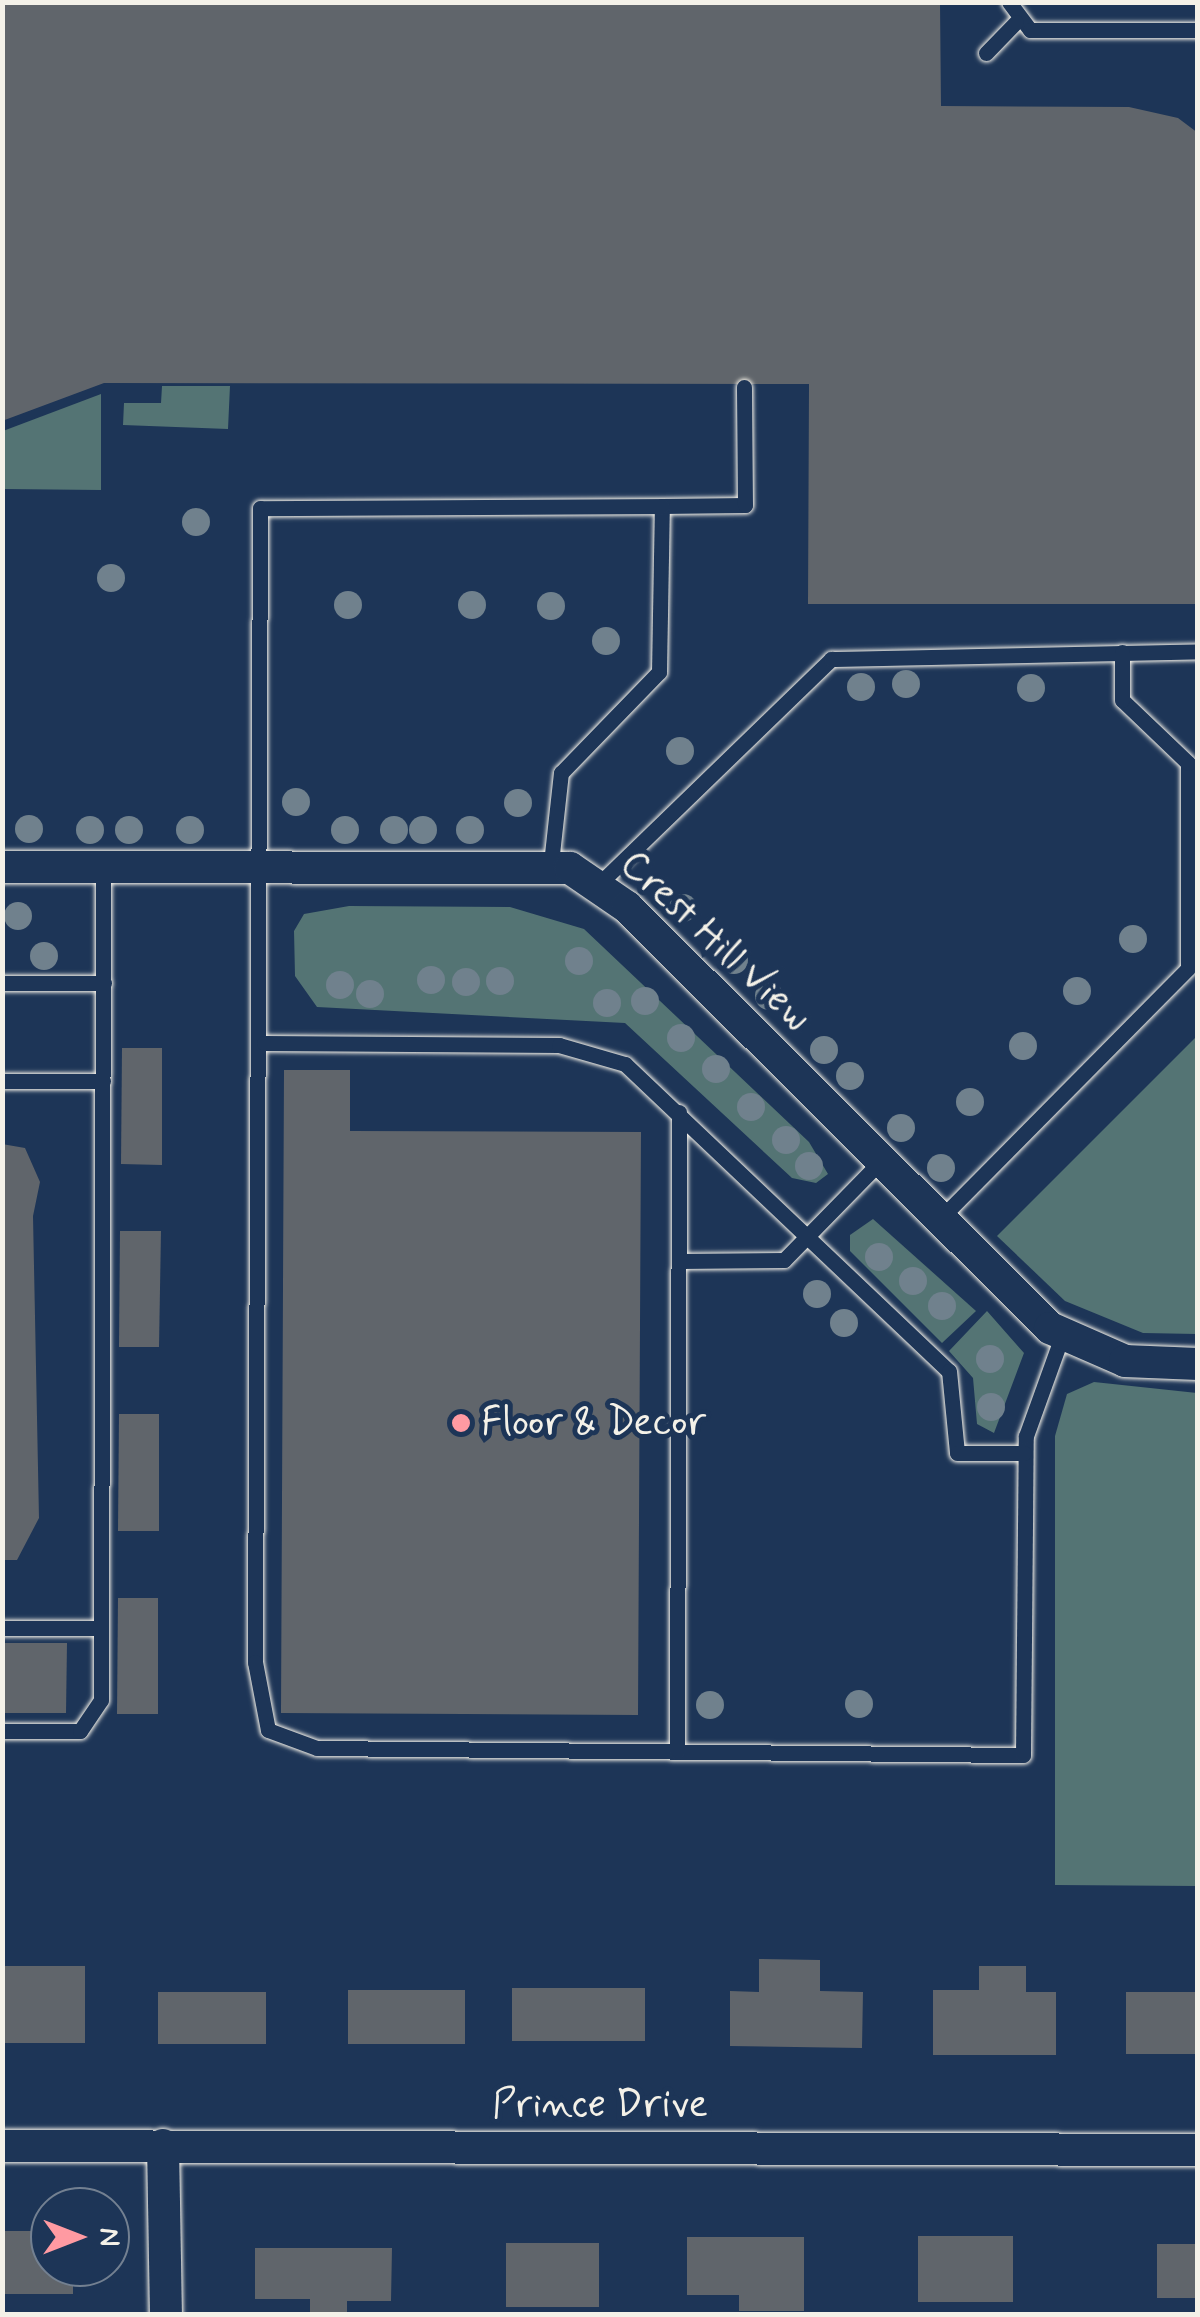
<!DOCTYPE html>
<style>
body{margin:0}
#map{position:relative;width:1200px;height:2317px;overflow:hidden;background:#1d3557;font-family:Mynerve,sans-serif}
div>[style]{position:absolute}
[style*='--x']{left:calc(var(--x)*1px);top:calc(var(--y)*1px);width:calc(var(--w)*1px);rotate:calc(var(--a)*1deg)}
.green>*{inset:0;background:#547474}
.building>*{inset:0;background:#60656b}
.roads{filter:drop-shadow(0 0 2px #f4f1e8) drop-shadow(0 0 2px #f4f1e8)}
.service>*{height:15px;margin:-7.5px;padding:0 7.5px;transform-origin:7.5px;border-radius:7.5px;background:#1d3557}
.minor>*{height:32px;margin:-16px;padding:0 16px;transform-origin:16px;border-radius:16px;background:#1d3557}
.trees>*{width:28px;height:28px;margin:-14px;border-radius:50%;background:#70818d}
.dots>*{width:28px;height:28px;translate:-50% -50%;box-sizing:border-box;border:5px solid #1d3557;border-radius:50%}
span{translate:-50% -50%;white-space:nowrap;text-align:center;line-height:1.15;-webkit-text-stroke:10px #1d3557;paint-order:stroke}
.street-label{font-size:40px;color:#f4f1e8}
.poi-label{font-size:40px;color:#f4f1e8}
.left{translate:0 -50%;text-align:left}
.frame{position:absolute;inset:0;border:5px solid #f4f1e8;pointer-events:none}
.north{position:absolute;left:30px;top:2187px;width:100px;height:100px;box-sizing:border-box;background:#1d3557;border:2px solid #738091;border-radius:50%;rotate:90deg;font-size:28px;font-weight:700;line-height:40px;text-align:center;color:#f4f1e8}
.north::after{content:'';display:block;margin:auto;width:35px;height:45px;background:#ff9aa2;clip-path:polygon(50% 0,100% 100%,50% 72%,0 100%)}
</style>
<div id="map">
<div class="green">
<i style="clip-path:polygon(162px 386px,230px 386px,228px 429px,123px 425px,124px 403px,161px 403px)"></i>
<i style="clip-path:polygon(101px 394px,101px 490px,3px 489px,3px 431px)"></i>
<i style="clip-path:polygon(349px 906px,510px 907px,584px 929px,809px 1142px,828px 1174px,816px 1183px,792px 1178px,625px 1023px,317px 1007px,295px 976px,294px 931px,304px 914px)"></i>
<i style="clip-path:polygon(1197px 1036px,1197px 1334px,1143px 1333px,1065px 1301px,997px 1236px)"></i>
<i style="clip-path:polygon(873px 1219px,976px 1311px,942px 1343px,850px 1251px,850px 1235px)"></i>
<i style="clip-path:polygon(987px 1311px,1024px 1353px,994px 1433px,977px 1424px,973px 1378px,949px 1351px)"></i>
<i style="clip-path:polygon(1094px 1382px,1197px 1393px,1197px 1886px,1055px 1885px,1055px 1436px,1067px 1394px)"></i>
</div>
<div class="building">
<i style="clip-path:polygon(2px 2px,940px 2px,941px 106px,1129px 107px,1178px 118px,1198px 133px,1198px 604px,808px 604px,809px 384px,104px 383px,2px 421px)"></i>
<i style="clip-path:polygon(122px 1048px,162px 1048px,162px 1165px,121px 1164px)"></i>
<i style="clip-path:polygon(284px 1070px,350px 1070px,350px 1131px,641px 1132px,638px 1715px,281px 1713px)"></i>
<i style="clip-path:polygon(2px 1144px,25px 1148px,40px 1182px,33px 1216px,39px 1518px,17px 1560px,2px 1560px)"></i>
<i style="clip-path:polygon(120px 1231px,161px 1231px,159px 1347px,119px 1347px)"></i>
<i style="clip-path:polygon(119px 1414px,159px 1414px,159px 1531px,118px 1531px)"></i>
<i style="clip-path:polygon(118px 1598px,158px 1598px,158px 1714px,117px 1714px)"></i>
<i style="clip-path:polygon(2px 1643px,67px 1643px,66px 1713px,2px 1713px)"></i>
<i style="clip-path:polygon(759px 1959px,820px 1960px,820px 1991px,863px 1992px,862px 2048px,730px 2046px,730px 1991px,759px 1992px)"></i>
<i style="clip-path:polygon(2px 1966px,85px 1966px,85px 2043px,2px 2043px)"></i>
<i style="clip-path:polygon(979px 1966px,1026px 1966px,1026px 1992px,1056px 1992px,1056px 2055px,933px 2055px,933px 1990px,979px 1990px)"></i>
<i style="clip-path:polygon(512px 1988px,645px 1988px,645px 2041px,512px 2041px)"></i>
<i style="clip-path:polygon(348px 1990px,465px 1990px,465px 2044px,348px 2044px)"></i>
<i style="clip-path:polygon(158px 1992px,266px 1992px,266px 2044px,158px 2044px)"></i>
<i style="clip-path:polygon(1126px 1992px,1198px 1992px,1198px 2054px,1126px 2054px)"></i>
<i style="clip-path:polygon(2px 2231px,50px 2231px,50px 2267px,73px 2267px,73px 2294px,2px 2294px)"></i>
<i style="clip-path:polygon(918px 2236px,1013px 2236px,1013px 2302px,918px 2302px)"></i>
<i style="clip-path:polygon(687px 2237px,804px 2237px,804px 2311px,739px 2311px,739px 2295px,687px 2295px)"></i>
<i style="clip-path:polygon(506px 2243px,599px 2243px,599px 2307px,506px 2307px)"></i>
<i style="clip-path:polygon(1157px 2244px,1198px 2244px,1198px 2298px,1157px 2298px)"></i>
<i style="clip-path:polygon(255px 2248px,392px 2248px,391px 2301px,347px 2301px,347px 2314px,310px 2314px,310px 2299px,255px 2299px)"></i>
</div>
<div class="roads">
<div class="service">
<i style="--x:1009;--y:2;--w:35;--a:53"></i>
<i style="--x:1030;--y:30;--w:168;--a:0"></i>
<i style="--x:986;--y:53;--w:43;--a:-45.9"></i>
<i style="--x:662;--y:506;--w:83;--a:-0.7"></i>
<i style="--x:745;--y:505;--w:118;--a:-90.5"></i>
<i style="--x:551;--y:863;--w:91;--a:-83.7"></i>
<i style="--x:561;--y:773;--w:141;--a:-45.9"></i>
<i style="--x:659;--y:672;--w:166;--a:-89"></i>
<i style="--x:662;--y:506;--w:402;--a:179.7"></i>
<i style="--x:260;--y:508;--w:1154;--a:90.25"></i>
<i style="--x:255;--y:1662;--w:69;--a:79.2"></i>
<i style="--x:268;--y:1730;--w:52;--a:20.2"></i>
<i style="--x:317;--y:1748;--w:706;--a:0.57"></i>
<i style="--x:1023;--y:1755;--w:319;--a:-89.5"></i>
<i style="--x:1026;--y:1436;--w:106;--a:-70.2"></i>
<i style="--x:598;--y:885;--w:325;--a:-44.1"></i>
<i style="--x:831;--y:659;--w:367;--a:-1.2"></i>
<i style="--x:2;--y:983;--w:102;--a:0"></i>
<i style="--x:264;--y:1043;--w:295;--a:0.4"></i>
<i style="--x:559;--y:1045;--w:69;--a:16.1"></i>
<i style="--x:625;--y:1064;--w:446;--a:43.5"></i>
<i style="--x:949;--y:1371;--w:82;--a:84.4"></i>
<i style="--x:957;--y:1453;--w:67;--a:0"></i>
<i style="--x:2;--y:1081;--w:101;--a:0"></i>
<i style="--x:939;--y:1220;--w:354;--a:-45.3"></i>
<i style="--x:1188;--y:968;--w:205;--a:-90"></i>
<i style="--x:1188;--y:763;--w:91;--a:-136.3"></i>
<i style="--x:1122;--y:700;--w:48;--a:-90"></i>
<i style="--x:679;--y:1261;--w:105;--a:-0.5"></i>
<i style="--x:784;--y:1260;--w:137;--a:-45.6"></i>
<i style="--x:2;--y:1628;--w:98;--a:0"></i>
<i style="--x:2;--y:1731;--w:78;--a:0"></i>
<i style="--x:80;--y:1731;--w:37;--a:-56"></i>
<i style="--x:101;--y:1700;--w:833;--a:-89.86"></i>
<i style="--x:677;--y:1752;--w:640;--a:-89.82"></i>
</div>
<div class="minor">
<i style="--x:2;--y:867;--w:568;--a:0.1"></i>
<i style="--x:570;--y:868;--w:69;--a:34.4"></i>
<i style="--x:627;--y:907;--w:597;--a:44.86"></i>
<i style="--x:1050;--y:1328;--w:82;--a:23.7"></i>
<i style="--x:1125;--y:1361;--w:73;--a:2.4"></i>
<i style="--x:163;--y:2145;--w:169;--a:89"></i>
<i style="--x:2;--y:2146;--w:1196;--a:0.19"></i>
</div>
</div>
<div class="trees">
<i style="left:196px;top:522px"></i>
<i style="left:111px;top:578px"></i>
<i style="left:348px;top:605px"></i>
<i style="left:472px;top:605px"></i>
<i style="left:551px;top:606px"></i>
<i style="left:606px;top:641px"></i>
<i style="left:906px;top:684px"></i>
<i style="left:861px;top:687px"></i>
<i style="left:1031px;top:688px"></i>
<i style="left:680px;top:751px"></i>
<i style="left:296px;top:802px"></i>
<i style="left:518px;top:803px"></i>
<i style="left:29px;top:829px"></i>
<i style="left:90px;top:830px"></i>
<i style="left:129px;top:830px"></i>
<i style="left:190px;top:830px"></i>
<i style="left:345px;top:830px"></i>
<i style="left:394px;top:830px"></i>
<i style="left:423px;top:830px"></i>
<i style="left:470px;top:830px"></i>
<i style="left:683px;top:908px"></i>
<i style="left:18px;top:916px"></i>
<i style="left:1133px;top:939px"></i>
<i style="left:44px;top:956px"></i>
<i style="left:734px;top:960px"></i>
<i style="left:579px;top:961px"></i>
<i style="left:431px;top:980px"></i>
<i style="left:500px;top:981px"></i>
<i style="left:466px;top:982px"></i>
<i style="left:340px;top:985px"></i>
<i style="left:1077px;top:991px"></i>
<i style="left:370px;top:994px"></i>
<i style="left:769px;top:996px"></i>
<i style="left:645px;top:1001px"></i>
<i style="left:607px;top:1003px"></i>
<i style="left:681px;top:1038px"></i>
<i style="left:1023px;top:1046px"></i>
<i style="left:824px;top:1050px"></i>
<i style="left:716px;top:1069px"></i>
<i style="left:850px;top:1076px"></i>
<i style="left:970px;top:1102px"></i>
<i style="left:751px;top:1107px"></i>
<i style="left:901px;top:1128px"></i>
<i style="left:786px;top:1140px"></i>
<i style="left:809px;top:1166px"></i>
<i style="left:941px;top:1168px"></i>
<i style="left:879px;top:1257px"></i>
<i style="left:913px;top:1281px"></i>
<i style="left:817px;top:1294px"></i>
<i style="left:942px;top:1306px"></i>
<i style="left:844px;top:1323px"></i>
<i style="left:990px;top:1359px"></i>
<i style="left:991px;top:1407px"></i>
<i style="left:859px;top:1704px"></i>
<i style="left:710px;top:1705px"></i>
</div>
<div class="dots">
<i style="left:461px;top:1423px;background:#ff9aa2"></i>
</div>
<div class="street-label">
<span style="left:715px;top:941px;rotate:43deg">Crest Hill View</span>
<span style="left:600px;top:2105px">Prince Drive</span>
</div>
<div class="poi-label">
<span class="left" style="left:481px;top:1423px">Floor &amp; Decor</span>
</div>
<div class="frame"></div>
<div class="north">N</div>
</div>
